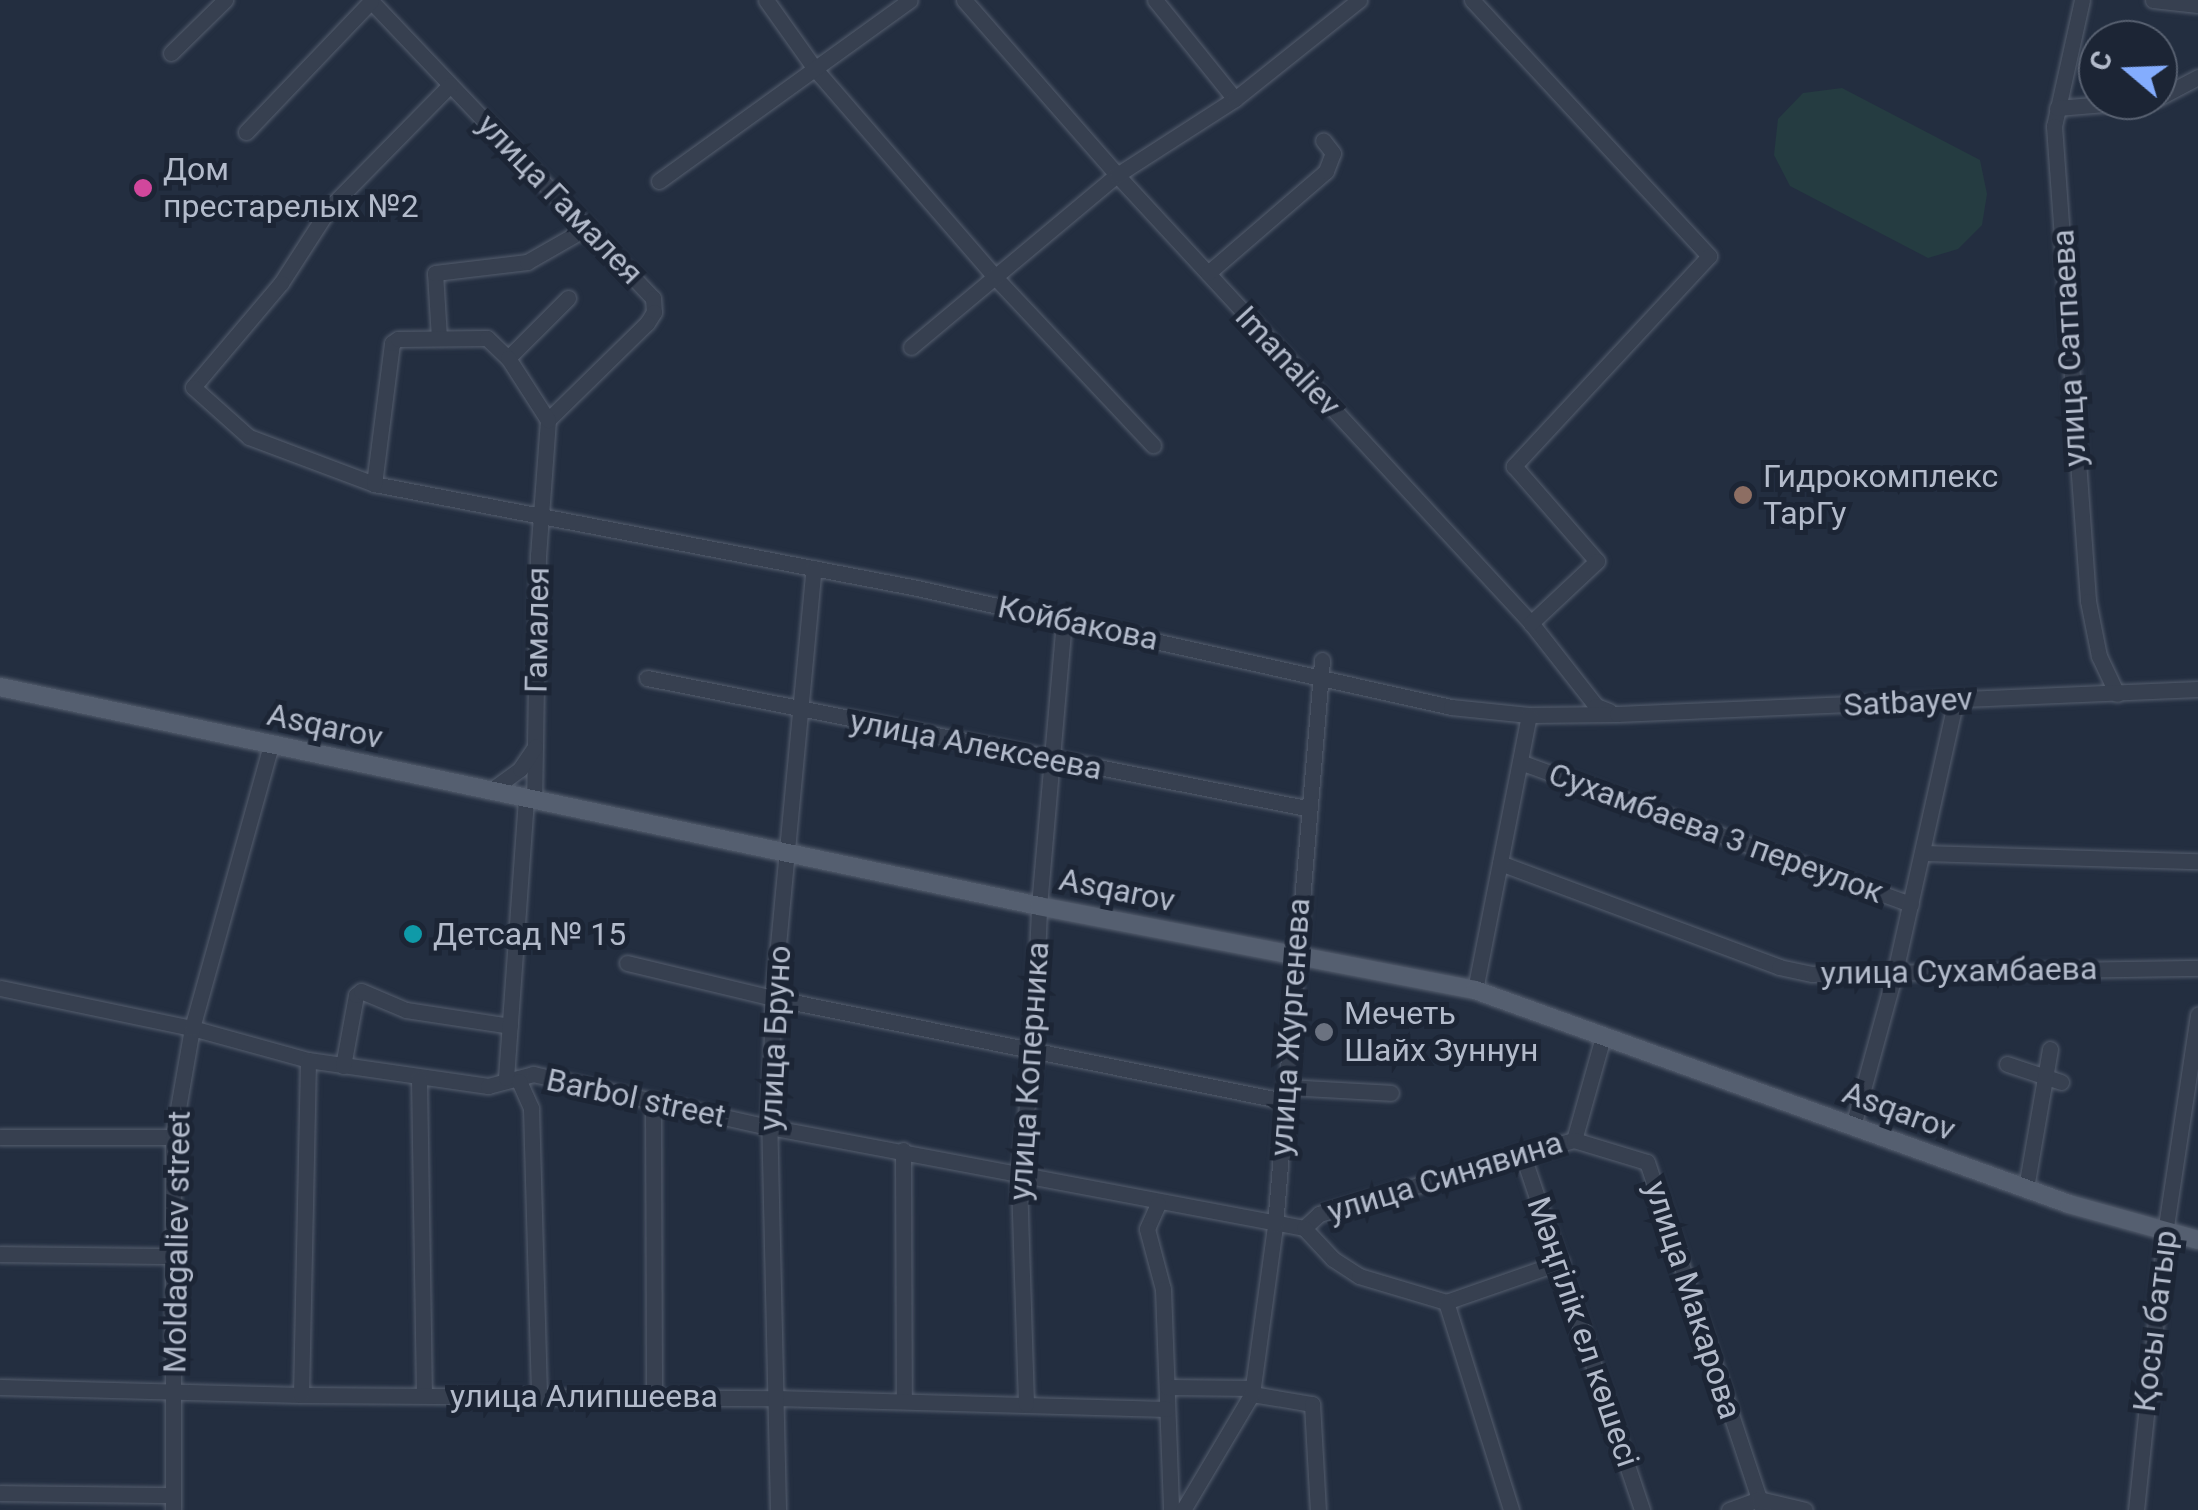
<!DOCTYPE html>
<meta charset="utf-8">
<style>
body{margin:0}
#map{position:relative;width:2198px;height:1510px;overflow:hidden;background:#232e40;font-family:Roboto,sans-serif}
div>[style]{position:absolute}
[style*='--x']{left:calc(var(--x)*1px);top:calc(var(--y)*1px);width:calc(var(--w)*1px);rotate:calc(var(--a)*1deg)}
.green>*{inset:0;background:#253c41}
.roads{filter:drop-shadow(0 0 2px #555e6e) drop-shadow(0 0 2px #555e6e)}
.minor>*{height:15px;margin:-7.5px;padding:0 7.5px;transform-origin:7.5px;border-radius:7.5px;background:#374050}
.major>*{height:18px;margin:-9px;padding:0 9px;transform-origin:9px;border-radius:9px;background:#555f70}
.dots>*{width:28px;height:28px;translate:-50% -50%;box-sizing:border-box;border:5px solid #1c2535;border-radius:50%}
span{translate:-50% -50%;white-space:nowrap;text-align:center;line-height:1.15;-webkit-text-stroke:10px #1c2535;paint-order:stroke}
.poi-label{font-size:32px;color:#b3bbcb}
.left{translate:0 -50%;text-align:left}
.street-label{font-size:32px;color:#b3bbcb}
.north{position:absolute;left:2078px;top:20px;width:100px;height:100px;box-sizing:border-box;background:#1c2535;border:2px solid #586171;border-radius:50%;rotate:289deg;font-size:28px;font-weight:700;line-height:40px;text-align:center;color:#b3bbcb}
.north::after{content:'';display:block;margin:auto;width:35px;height:45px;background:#84adfe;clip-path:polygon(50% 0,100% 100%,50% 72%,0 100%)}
</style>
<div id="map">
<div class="green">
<i style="clip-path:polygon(1842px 88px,1980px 160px,1987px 194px,1982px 225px,1958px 249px,1928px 258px,1790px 186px,1774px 155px,1778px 119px,1803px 93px)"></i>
</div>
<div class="roads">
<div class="minor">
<i style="--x:370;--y:0;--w:411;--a:46.5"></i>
<i style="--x:653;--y:298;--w:14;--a:86"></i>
<i style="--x:654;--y:312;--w:13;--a:122"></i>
<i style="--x:647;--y:323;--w:139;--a:135.6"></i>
<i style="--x:548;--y:420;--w:135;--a:94.2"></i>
<i style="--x:538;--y:555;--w:245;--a:90.9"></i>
<i style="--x:766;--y:0;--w:85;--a:54.6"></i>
<i style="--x:815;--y:69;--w:275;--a:49.1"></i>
<i style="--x:995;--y:277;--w:231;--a:46.8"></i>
<i style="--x:964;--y:0;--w:232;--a:48.8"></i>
<i style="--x:1117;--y:175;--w:610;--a:47.26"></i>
<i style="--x:1531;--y:623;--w:105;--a:51.9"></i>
<i style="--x:1596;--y:706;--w:14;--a:21"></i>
<i style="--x:1155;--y:0;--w:127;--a:51.1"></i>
<i style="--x:1472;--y:0;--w:349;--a:47.2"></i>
<i style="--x:1709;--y:256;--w:287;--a:132.9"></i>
<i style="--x:1514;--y:466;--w:126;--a:48.9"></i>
<i style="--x:1597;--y:561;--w:91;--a:136.8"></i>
<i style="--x:2082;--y:0;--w:129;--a:102.5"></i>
<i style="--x:2054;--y:126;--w:476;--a:85.9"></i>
<i style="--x:2088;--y:601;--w:56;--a:78.7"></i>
<i style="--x:2099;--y:656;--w:42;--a:64.7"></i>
<i style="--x:2153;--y:0;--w:45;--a:6.3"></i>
<i style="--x:171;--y:53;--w:76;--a:-44.5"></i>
<i style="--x:450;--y:85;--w:171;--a:134.5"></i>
<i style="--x:330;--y:207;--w:90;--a:122.8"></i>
<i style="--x:281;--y:283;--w:136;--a:130.2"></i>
<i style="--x:193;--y:387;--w:75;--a:41.8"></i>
<i style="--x:249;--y:437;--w:134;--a:20.6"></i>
<i style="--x:374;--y:484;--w:553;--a:10.84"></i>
<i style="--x:917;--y:588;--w:547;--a:12.56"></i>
<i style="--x:1451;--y:707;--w:78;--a:5.9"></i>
<i style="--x:1529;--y:715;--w:88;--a:-0.7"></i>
<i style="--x:1617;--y:714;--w:582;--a:-2.46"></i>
<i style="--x:2158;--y:98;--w:45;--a:-27.7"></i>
<i style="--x:2057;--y:108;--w:96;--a:-4.8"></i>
<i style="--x:246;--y:132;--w:181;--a:-46.3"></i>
<i style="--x:659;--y:181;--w:309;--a:-35.8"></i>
<i style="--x:1208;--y:273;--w:156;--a:-40.8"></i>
<i style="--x:1326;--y:171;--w:19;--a:-69"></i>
<i style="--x:1333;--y:153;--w:16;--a:-128"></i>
<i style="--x:439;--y:338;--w:65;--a:-93.5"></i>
<i style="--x:435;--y:273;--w:93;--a:-6.8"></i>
<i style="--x:527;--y:262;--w:70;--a:-29.8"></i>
<i style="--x:911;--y:347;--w:268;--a:-39.9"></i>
<i style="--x:1117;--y:175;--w:140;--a:-32.8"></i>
<i style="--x:1235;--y:99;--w:159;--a:-38.6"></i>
<i style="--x:508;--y:358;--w:85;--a:-45"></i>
<i style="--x:374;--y:484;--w:142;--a:-82.7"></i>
<i style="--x:392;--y:343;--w:7;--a:-34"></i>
<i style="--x:398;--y:339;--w:89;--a:-0.6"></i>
<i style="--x:487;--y:338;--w:29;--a:44"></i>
<i style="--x:508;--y:358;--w:74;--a:57.2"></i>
<i style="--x:647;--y:678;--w:672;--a:11.16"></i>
<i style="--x:1520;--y:762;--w:416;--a:20"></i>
<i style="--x:490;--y:791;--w:37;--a:-36"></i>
<i style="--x:520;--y:769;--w:27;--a:-56"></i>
<i style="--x:1923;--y:853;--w:275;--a:1.7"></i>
<i style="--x:1500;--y:863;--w:298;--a:20.4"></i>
<i style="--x:1779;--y:967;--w:34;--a:12"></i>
<i style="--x:1812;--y:974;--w:386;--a:-0.9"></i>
<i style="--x:627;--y:963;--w:150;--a:13.5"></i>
<i style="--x:773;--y:998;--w:521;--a:11.4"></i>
<i style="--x:0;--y:988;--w:196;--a:11.8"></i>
<i style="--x:192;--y:1028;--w:120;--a:15.4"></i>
<i style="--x:308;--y:1060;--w:182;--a:8.2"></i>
<i style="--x:488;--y:1086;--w:47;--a:-14.9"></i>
<i style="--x:533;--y:1074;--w:242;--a:12.7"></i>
<i style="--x:769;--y:1127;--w:544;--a:10.69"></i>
<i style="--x:1304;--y:1228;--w:21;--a:-43"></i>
<i style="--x:1319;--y:1214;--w:266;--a:-16.2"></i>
<i style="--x:1574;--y:1140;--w:107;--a:-74.3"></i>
<i style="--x:1475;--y:990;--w:280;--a:-78.9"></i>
<i style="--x:2007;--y:1064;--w:57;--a:18.4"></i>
<i style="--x:343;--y:1066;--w:72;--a:-79.6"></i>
<i style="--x:356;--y:995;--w:6;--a:-39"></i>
<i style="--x:361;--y:991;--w:49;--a:22.9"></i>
<i style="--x:406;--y:1010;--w:105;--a:8.7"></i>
<i style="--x:419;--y:1078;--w:317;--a:89.1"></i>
<i style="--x:506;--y:1078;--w:280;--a:-85.9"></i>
<i style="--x:519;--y:1081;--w:30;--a:66"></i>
<i style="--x:531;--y:1108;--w:288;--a:88.4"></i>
<i style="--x:1285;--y:1087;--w:106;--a:3.2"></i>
<i style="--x:653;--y:1101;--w:296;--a:89.8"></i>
<i style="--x:1853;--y:1126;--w:160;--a:-74.7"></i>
<i style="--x:1895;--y:972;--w:279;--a:-77.4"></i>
<i style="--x:0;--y:1137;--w:173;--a:0"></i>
<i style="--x:1574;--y:1140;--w:76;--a:16.8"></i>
<i style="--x:1647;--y:1162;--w:367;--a:71.6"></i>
<i style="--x:903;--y:1150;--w:251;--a:89.8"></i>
<i style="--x:1522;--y:1153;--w:377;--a:71.4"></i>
<i style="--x:2026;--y:1188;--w:141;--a:-80.2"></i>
<i style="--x:1158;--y:1204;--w:27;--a:114"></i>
<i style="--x:1147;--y:1229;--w:62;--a:75.1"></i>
<i style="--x:1163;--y:1289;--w:221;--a:87.9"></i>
<i style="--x:1304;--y:1228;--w:42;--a:46.9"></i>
<i style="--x:1333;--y:1259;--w:31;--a:33"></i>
<i style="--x:1359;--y:1276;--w:91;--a:16.6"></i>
<i style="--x:1446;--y:1302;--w:122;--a:-19.2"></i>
<i style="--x:0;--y:1254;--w:175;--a:0.7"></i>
<i style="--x:1446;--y:1302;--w:218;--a:72.6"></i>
<i style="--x:0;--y:1387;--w:301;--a:1.5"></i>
<i style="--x:301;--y:1395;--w:475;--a:0.4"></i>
<i style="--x:776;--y:1398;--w:391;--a:1.6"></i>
<i style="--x:1167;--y:1387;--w:86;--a:0.7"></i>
<i style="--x:1252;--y:1394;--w:61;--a:9.5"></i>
<i style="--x:1312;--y:1404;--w:106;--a:86.8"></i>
<i style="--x:301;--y:1395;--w:335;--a:-88.8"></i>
<i style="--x:1026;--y:1404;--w:228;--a:-91.8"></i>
<i style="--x:1019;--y:1176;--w:125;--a:-83.6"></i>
<i style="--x:1033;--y:1052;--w:146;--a:-87.6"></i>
<i style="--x:1039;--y:906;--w:288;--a:-85"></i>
<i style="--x:0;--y:1493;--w:173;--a:0.7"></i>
<i style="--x:173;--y:1510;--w:373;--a:-90"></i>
<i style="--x:173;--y:1137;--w:111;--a:-80.1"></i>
<i style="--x:192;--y:1028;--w:293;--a:-74.4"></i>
<i style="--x:778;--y:1510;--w:383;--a:-91.3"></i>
<i style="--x:769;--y:1127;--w:129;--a:-88.2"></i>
<i style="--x:773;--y:998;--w:432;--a:-84.6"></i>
<i style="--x:1183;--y:1510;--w:135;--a:-59.3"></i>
<i style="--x:1252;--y:1394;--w:171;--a:-82.2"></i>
<i style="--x:1275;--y:1225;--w:567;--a:-85.24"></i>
<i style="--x:1729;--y:1510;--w:32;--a:-20"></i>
<i style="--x:1759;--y:1499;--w:47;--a:13.4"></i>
<i style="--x:2136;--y:1510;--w:279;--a:-84"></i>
<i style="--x:2165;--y:1233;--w:221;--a:-81.4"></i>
</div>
<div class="major">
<i style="--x:0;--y:687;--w:1062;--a:11.9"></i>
<i style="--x:1039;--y:906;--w:444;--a:10.9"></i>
<i style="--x:1475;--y:990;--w:631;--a:19.81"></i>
<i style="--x:2069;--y:1204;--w:134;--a:15.6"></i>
</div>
</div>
<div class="dots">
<i style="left:143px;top:188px;background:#d1479c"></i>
<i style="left:1743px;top:495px;background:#8d6e63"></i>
<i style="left:413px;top:934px;background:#0f9aa8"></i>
<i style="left:1324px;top:1032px;background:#6b7280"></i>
</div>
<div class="poi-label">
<span class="left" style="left:163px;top:188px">Дом<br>престарелых №2</span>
<span class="left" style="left:1763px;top:495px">Гидрокомплекс<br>ТарГу</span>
<span class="left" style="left:433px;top:934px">Детсад № 15</span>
<span class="left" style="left:1344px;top:1032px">Мечеть<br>Шайх Зуннун</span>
</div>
<div class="street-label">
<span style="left:560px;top:199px;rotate:46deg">улица Гамалея</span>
<span style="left:2069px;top:348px;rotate:-93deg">улица Сатпаева</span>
<span style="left:1288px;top:361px;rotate:47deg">Imanaliev</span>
<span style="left:1078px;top:623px;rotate:12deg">Койбакова</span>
<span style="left:537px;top:630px;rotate:-89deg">Гамалея</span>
<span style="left:1908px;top:702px;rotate:-3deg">Satbayev</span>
<span style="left:325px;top:726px;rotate:12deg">Asqarov</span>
<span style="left:976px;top:745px;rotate:11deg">улица Алексеева</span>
<span style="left:1716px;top:833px;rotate:20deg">Сухамбаева 3 переулок</span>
<span style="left:1117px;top:890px;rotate:11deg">Asqarov</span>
<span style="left:1959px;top:971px;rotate:-1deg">улица Сухамбаева</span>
<span style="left:1290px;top:1027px;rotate:-86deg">улица Жургенева</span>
<span style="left:775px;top:1038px;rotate:-87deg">улица Бруно</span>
<span style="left:1029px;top:1071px;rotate:-86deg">улица Коперника</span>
<span style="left:636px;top:1098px;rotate:12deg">Barbol street</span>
<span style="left:1899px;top:1111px;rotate:20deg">Asqarov</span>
<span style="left:1445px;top:1177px;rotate:-17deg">улица Синявина</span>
<span style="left:177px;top:1242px;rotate:-89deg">Moldagaliev street</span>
<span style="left:1693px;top:1300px;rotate:72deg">улица Макарова</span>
<span style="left:2155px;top:1321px;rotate:-83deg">Қосы батыр</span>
<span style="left:1583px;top:1332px;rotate:71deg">Мәңгілік ел көшесі</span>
<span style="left:584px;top:1396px">улица Алипшеева</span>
</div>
<div class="north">С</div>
</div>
